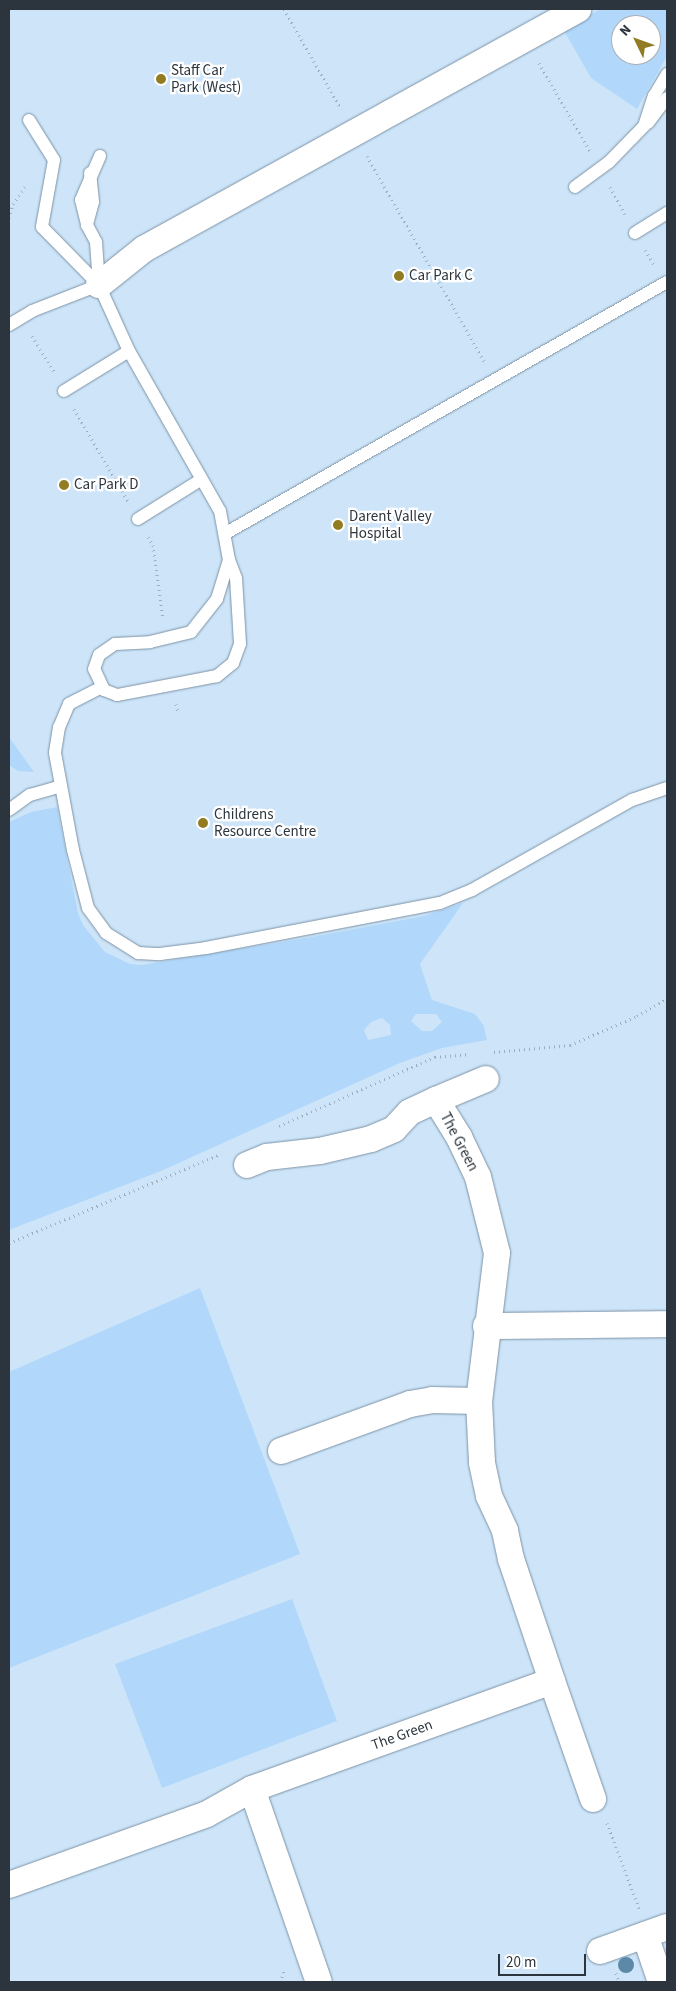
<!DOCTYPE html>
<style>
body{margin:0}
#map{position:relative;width:676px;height:1991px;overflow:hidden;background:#cee5f9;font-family:"Source Sans 3",sans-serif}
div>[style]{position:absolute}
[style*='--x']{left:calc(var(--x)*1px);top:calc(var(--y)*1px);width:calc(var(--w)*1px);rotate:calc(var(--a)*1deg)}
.green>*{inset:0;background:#b1d8fa}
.path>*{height:3px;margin-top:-1.5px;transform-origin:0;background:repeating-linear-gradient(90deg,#9caebf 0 1px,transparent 0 5px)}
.roads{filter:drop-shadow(0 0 1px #7d92a5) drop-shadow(0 0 1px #7d92a5)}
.service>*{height:12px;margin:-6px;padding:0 6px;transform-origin:6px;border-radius:6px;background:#fff}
.minor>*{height:26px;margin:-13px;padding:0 13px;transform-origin:13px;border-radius:13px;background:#fff}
.trees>*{width:16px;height:16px;margin:-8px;border-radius:50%;background:#5d89a8}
.dots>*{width:14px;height:14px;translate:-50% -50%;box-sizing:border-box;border:2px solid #fff;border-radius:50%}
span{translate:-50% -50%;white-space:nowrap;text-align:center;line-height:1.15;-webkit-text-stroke:4.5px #fff;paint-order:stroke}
.poi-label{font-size:15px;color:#2c353d}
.left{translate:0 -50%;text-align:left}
.street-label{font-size:15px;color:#2c353d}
.frame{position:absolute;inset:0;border:10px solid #2c353d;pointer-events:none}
.north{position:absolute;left:611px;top:15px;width:50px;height:50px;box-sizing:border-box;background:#fff;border:1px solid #abaeb1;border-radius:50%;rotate:312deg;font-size:14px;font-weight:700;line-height:20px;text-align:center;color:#2c353d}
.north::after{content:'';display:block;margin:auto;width:18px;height:22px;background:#917c22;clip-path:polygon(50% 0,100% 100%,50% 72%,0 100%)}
.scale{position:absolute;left:498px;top:1954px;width:88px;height:22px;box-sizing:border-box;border:2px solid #2c353d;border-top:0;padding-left:6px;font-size:15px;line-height:18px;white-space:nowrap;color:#2c353d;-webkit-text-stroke:4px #fff;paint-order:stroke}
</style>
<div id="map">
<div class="green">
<i style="clip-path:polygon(evenodd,601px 9px,667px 9px,667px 56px,637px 109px,591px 78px,563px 29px,601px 9px,621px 25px,651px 25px,651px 55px,621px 55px,621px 25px)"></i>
<i style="clip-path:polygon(9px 737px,34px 772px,18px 771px,9px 765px)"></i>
<i style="clip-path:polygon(evenodd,57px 807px,78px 913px,83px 925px,105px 952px,130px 964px,142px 965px,317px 936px,424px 916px,463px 903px,420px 964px,432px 1000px,475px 1014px,484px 1026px,487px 1040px,442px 1048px,400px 1063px,161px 1171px,9px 1230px,9px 822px,31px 812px,57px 807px,416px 1014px,436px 1014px,442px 1022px,432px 1031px,422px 1031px,411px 1021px,416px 1014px,57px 807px,382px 1018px,390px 1025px,391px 1035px,368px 1040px,364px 1030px,371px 1022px,382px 1018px)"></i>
<i style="clip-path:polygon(200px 1288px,300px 1554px,9px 1668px,9px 1372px)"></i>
<i style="clip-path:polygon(292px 1599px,337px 1721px,162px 1788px,115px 1664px)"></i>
</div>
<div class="path">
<i style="--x:284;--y:9;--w:115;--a:60.3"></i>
<i style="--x:539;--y:63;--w:102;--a:59.9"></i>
<i style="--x:367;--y:156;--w:236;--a:60.3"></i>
<i style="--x:610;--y:187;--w:31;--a:61"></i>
<i style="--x:9;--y:218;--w:15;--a:-74"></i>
<i style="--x:13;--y:204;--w:25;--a:-56"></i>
<i style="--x:645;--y:250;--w:19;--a:58"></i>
<i style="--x:32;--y:336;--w:44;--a:58.1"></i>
<i style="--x:74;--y:409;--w:107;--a:59.6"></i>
<i style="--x:148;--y:537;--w:9;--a:58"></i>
<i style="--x:153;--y:545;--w:75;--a:82.3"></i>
<i style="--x:176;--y:704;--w:8;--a:76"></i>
<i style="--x:494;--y:1052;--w:76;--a:-5.3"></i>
<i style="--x:570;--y:1045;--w:73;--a:-23.4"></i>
<i style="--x:637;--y:1016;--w:34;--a:-30"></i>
<i style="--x:279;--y:1126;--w:171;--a:-23.9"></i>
<i style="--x:435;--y:1057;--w:35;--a:-5"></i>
<i style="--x:9;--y:1243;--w:230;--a:-22.8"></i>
<i style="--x:607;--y:1823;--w:91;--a:69.4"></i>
<i style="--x:616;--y:1973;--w:9;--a:72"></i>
<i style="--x:280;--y:1982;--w:12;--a:-70"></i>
</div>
<div class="roads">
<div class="service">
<i style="--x:29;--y:120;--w:47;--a:58"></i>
<i style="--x:54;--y:160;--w:68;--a:100.2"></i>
<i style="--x:42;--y:227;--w:81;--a:45.5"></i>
<i style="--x:648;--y:123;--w:31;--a:-53"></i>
<i style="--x:90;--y:173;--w:29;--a:84"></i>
<i style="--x:93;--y:202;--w:24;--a:105"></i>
<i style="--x:87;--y:225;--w:19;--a:62"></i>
<i style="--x:96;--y:242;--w:43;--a:86"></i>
<i style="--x:99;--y:285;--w:72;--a:65.6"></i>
<i style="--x:129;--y:351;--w:184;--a:60.4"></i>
<i style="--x:220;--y:511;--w:50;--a:79.6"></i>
<i style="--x:229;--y:560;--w:19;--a:69"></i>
<i style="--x:236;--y:578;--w:66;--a:86.5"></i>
<i style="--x:240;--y:644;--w:20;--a:110"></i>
<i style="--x:233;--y:663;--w:21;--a:141"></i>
<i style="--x:217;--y:676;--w:102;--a:169.2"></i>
<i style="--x:117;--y:695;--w:14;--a:-159"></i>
<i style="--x:104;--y:690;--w:23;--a:-115"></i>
<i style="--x:94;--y:669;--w:15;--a:-70"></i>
<i style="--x:99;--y:655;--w:19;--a:-35"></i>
<i style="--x:115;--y:644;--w:35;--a:-3"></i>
<i style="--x:150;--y:642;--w:42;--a:-13.7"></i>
<i style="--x:191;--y:632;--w:42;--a:-51.8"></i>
<i style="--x:217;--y:599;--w:41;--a:-72.9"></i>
<i style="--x:575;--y:187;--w:42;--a:-36.3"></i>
<i style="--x:609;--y:162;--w:50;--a:-45.8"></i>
<i style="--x:644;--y:126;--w:32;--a:-72"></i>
<i style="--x:654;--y:96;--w:26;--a:-59"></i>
<i style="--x:87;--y:224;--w:25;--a:-104"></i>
<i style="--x:81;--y:200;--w:48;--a:-66.6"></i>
<i style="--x:635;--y:233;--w:38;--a:-32"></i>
<i style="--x:9;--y:325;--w:27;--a:-31"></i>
<i style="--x:32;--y:311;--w:72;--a:-21.2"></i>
<i style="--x:64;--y:391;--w:76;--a:-31.6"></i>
<i style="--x:138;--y:519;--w:75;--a:-32"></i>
<i style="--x:226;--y:533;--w:507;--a:-29.65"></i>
<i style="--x:102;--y:687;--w:37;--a:153"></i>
<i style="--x:69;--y:704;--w:25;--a:113"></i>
<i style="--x:59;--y:727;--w:26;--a:99"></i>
<i style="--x:55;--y:753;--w:99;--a:79.5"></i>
<i style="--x:73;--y:850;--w:60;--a:75.5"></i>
<i style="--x:88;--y:908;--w:31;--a:54"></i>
<i style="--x:106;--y:933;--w:38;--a:32"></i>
<i style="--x:138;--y:953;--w:22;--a:3"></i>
<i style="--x:160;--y:954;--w:46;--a:-7.4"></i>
<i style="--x:206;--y:948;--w:238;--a:-10.9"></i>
<i style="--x:440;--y:903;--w:35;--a:-22"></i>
<i style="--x:472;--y:890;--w:184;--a:-29.4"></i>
<i style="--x:632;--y:800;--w:37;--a:-19"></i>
<i style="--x:9;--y:810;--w:26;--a:-36"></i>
<i style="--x:30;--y:795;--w:32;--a:-16"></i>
</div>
<div class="minor">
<i style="--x:99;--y:285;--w:58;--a:-38.7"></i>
<i style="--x:144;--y:249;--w:496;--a:-28.9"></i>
<i style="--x:436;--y:1100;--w:54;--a:-22.8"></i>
<i style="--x:247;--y:1165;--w:22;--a:-22"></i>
<i style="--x:267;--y:1157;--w:53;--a:-6.5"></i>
<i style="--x:320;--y:1151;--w:52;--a:-13.2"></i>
<i style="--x:371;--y:1139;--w:25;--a:-23"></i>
<i style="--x:394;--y:1129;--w:23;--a:-47"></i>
<i style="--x:410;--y:1112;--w:29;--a:-25"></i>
<i style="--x:436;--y:1100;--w:44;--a:58.1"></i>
<i style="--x:459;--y:1137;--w:44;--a:64.6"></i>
<i style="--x:478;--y:1177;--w:78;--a:76"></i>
<i style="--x:497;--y:1253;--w:149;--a:96.9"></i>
<i style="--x:479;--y:1401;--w:62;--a:87.2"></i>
<i style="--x:482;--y:1463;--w:34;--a:78"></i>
<i style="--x:489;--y:1496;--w:38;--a:65"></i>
<i style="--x:505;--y:1531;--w:29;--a:78"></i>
<i style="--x:511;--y:1559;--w:129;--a:71.4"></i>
<i style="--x:552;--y:1681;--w:319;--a:160.2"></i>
<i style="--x:252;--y:1789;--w:204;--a:70.9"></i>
<i style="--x:486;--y:1326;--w:181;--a:-0.6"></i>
<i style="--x:281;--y:1451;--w:137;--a:-20"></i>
<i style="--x:410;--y:1404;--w:22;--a:-10"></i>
<i style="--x:432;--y:1400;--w:47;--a:1.2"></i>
<i style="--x:552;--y:1681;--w:125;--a:70.8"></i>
<i style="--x:9;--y:1885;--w:210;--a:-19.7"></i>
<i style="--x:207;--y:1814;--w:51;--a:-29.1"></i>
<i style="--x:645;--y:1935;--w:50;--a:71.2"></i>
<i style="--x:600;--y:1951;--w:71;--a:-19.7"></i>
</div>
</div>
<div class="trees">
<i style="left:626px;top:1965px"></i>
</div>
<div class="dots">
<i style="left:161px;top:79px;background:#917c22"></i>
<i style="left:399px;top:276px;background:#917c22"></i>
<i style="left:64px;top:485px;background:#917c22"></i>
<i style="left:338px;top:525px;background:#917c22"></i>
<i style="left:203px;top:823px;background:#917c22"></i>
</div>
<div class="poi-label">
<span class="left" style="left:171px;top:79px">Staff Car<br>Park (West)</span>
<span class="left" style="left:409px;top:276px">Car Park C</span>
<span class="left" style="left:74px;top:485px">Car Park D</span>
<span class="left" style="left:349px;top:525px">Darent Valley<br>Hospital</span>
<span class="left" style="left:214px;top:823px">Childrens<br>Resource Centre</span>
</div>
<div class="street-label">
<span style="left:459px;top:1142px;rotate:62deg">The Green</span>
<span style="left:402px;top:1735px;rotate:-20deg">The Green</span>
</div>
<div class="frame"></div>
<div class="north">N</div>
<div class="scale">20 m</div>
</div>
